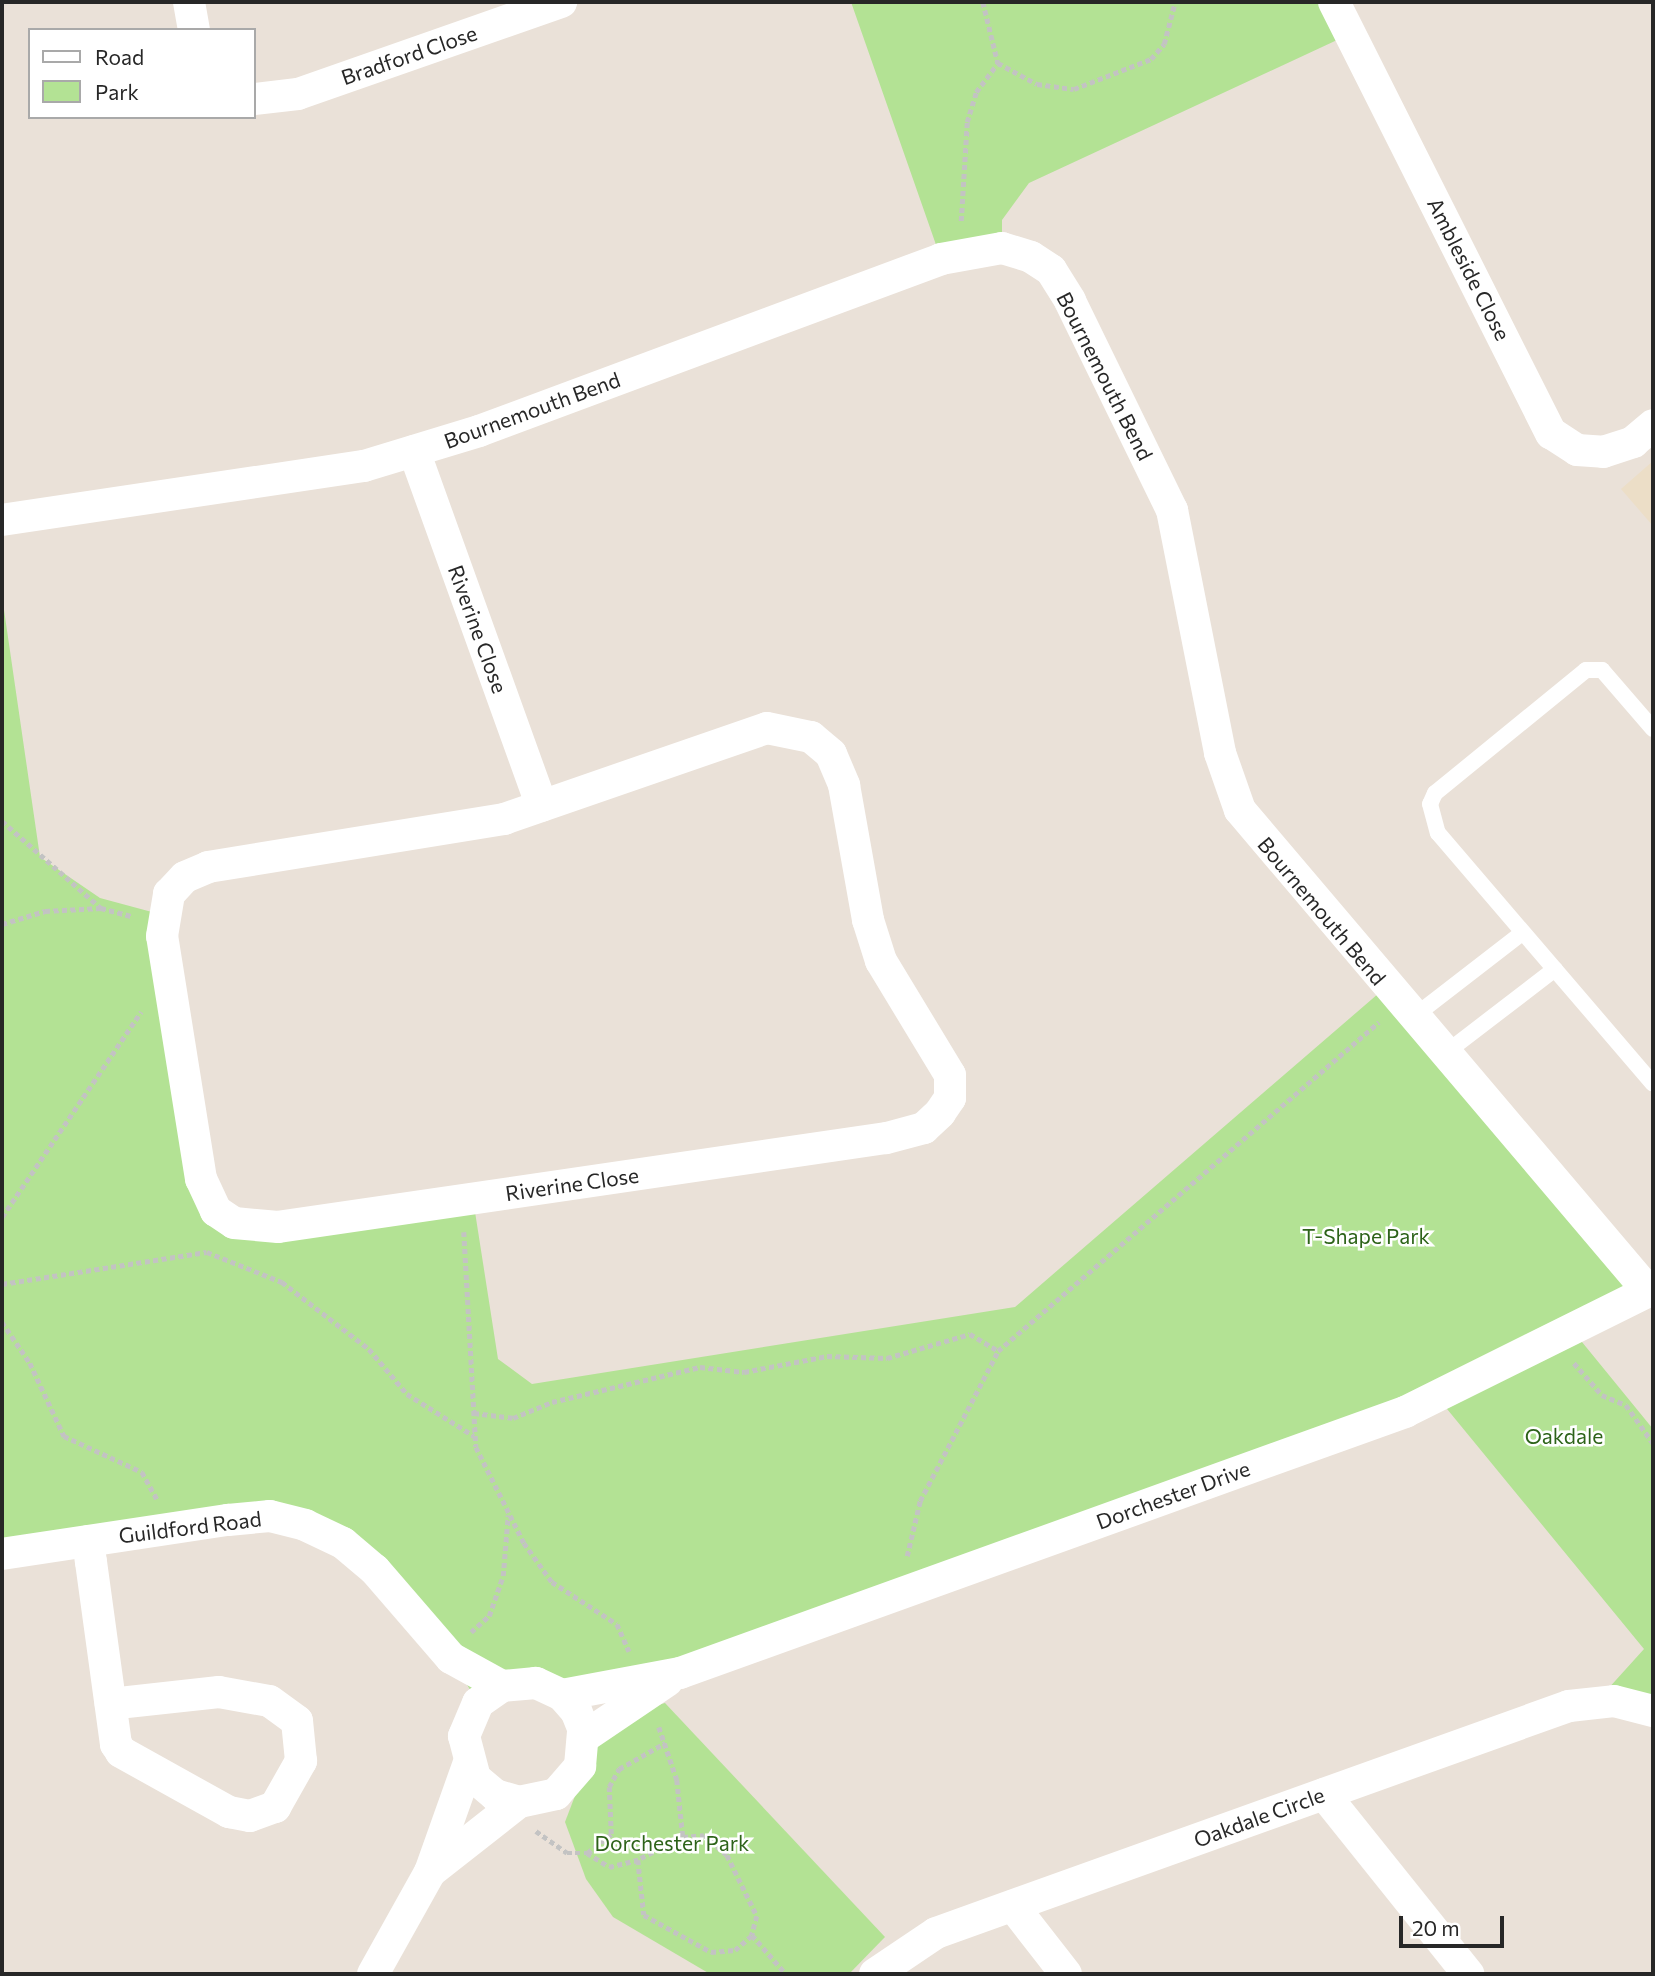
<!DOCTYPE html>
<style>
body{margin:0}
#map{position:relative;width:1655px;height:1976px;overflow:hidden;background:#eae1d8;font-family:Commissioner,sans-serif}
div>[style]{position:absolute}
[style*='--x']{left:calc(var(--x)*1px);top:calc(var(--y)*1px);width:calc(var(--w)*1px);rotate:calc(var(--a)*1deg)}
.education>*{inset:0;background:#ecdec7}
.green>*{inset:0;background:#b3e294}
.path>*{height:4.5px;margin-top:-2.25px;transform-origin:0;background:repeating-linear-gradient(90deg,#c3c3c3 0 5px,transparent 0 8.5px)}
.service>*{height:16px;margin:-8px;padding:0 8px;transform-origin:8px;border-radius:8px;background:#fff}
.minor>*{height:32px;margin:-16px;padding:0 16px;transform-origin:16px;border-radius:16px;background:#fff}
span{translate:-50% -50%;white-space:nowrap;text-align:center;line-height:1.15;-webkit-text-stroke:5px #fff;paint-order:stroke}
.street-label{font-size:21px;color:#272727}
.park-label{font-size:21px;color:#2d6319}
.frame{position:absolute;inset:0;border:4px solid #272727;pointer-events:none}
.legend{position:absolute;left:28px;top:28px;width:228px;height:91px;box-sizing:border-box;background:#fff;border:2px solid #a9a9a9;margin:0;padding:9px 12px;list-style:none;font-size:21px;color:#272727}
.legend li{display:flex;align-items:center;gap:14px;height:35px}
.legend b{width:35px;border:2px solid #a9a9a9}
.scale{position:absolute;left:1399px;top:1916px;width:105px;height:32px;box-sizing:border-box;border:4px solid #272727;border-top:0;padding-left:9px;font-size:21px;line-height:24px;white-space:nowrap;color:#272727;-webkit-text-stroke:5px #fff;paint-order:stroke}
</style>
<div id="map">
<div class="education">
<i style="clip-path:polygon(1653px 461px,1653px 526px,1621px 489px)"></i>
</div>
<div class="green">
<i style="clip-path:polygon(851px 2px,1334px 2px,1350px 34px,1029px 183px,1002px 220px,1002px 248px,941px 259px)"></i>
<i style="clip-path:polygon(2px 596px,40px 857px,100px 898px,163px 915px,201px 1179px,234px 1223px,473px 1199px,498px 1359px,532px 1384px,1015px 1307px,1386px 987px,1648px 1291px,1573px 1331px,1653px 1429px,1653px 1711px,1597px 1701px,1644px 1649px,1438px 1398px,680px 1673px,562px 1695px,478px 1703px,451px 1658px,305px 1525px,2px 1554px)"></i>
<i style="clip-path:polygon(665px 1703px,885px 1937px,849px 1974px,710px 1974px,613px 1917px,586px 1879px,565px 1822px,604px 1720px)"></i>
</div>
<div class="path">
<i style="--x:983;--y:2;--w:63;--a:76.2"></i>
<i style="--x:998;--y:63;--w:44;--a:28.3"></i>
<i style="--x:1037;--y:84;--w:37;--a:8"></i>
<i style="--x:1074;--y:89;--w:83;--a:-21.3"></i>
<i style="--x:1151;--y:59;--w:20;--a:-49"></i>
<i style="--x:1164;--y:44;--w:43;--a:-75.3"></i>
<i style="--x:961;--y:221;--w:99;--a:-86.5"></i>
<i style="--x:967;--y:122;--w:31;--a:-73"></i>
<i style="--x:976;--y:92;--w:36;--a:-53"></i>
<i style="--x:2;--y:821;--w:132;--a:41.3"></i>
<i style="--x:2;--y:924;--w:45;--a:-16.8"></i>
<i style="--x:45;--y:911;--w:56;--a:-3.1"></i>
<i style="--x:101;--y:908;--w:31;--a:15"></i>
<i style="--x:2;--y:1217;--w:248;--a:-55.9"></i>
<i style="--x:464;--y:1232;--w:215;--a:86.8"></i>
<i style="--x:476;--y:1447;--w:107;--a:63.4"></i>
<i style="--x:524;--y:1543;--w:48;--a:54.3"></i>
<i style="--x:552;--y:1582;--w:77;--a:32.9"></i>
<i style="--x:617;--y:1624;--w:30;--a:66"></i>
<i style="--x:2;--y:1284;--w:207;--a:-8.9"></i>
<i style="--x:207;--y:1252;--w:81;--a:21.8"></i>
<i style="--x:282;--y:1282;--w:110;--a:37.6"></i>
<i style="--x:369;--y:1349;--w:59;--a:49.8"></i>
<i style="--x:407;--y:1394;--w:79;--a:32.1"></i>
<i style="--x:2;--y:1322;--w:50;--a:55.7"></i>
<i style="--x:30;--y:1363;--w:81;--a:65"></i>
<i style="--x:64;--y:1436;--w:86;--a:24.8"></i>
<i style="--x:142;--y:1472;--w:31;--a:61"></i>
<i style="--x:1574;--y:1363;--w:43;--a:48.8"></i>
<i style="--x:1602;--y:1395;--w:26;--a:23"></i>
<i style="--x:1626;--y:1405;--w:47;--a:54.6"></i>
<i style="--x:474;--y:1413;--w:39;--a:7"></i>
<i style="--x:513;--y:1418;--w:42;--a:-22.3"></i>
<i style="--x:552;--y:1402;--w:152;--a:-13.3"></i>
<i style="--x:700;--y:1367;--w:44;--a:6.5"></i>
<i style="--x:744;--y:1372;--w:85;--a:-10.9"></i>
<i style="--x:827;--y:1356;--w:60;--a:1.9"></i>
<i style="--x:887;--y:1358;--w:86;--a:-16.1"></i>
<i style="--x:970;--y:1334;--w:33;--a:31"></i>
<i style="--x:907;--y:1556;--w:57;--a:-76.7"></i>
<i style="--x:920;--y:1501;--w:169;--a:-62.5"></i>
<i style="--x:998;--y:1351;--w:503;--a:-40.81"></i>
<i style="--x:471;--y:1632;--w:24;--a:-42"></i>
<i style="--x:489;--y:1616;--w:42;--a:-70.7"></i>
<i style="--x:503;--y:1576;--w:61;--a:-85.3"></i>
<i style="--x:659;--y:1727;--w:56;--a:71.2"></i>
<i style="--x:677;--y:1780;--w:57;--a:84"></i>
<i style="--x:683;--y:1837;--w:21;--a:-5"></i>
<i style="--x:704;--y:1835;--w:30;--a:41"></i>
<i style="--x:727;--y:1855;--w:68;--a:63.8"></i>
<i style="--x:757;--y:1916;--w:20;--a:105"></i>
<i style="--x:752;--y:1935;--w:52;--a:48.9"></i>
<i style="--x:536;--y:1831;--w:38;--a:35"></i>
<i style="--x:567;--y:1853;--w:20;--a:0"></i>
<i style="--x:587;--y:1853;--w:26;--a:32"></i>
<i style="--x:609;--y:1867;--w:30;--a:-14"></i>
<i style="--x:683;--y:1837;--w:51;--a:152.9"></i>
<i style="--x:638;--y:1860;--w:55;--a:83.8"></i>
<i style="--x:644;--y:1915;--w:77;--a:28.9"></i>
<i style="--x:711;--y:1952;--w:24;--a:-5"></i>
<i style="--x:735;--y:1950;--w:23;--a:-41"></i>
<i style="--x:587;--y:1853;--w:31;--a:-38"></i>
<i style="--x:611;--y:1834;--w:47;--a:-92.4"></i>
<i style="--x:609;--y:1787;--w:21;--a:-61"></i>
<i style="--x:619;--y:1769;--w:53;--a:-29.5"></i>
</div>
<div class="service">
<i style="--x:1653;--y:729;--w:78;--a:-130.8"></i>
<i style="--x:1602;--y:670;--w:16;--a:180"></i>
<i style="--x:1586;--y:670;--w:195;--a:140.8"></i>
<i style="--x:1435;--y:793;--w:12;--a:114"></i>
<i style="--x:1430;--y:804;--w:30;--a:75"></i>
<i style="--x:1438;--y:833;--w:330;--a:49.4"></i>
<i style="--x:1412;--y:1018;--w:139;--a:-37.7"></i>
<i style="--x:1443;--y:1055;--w:141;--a:-37.5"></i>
</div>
<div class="minor">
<i style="--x:189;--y:2;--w:28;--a:80"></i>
<i style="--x:1334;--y:2;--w:483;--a:63.3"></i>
<i style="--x:1551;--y:433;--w:31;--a:33"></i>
<i style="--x:1577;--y:450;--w:26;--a:4"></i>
<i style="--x:1603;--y:452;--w:32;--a:-18"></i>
<i style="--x:1633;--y:442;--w:26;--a:-40"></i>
<i style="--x:254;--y:99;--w:44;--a:-6.5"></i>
<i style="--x:298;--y:94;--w:279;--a:-19.3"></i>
<i style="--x:414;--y:451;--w:377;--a:70.2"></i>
<i style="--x:2;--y:520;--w:366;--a:-8.5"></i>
<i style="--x:364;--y:466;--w:120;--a:-16.9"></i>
<i style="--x:479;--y:431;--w:493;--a:-20.4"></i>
<i style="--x:941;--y:259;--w:62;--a:-10.2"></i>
<i style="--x:1002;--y:248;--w:30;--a:17"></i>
<i style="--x:1031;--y:257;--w:24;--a:33"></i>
<i style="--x:1051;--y:270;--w:36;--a:58"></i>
<i style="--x:1070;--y:301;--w:233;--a:64"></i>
<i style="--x:1172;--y:510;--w:248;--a:78.8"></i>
<i style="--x:1220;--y:753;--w:60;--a:70.7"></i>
<i style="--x:1240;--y:810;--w:631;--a:49.69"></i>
<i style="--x:767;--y:728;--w:45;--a:11.6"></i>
<i style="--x:811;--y:737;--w:26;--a:40"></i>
<i style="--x:831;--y:754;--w:34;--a:67"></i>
<i style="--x:844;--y:785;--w:137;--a:79.9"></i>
<i style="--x:868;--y:920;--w:43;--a:72.4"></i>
<i style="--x:881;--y:961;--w:133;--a:58.8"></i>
<i style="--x:950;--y:1075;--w:23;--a:90"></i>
<i style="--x:950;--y:1098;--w:18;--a:124"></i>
<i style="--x:940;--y:1113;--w:22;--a:137"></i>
<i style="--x:924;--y:1128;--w:39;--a:165"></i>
<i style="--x:886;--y:1138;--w:614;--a:171.67"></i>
<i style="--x:278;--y:1227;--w:44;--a:-174.8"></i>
<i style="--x:234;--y:1223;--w:22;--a:-146"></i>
<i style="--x:216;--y:1211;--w:35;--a:-115"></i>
<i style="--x:201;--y:1179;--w:246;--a:-99.1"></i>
<i style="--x:162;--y:936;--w:43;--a:-80.5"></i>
<i style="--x:169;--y:894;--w:23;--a:-47"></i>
<i style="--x:185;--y:877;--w:25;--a:-23"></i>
<i style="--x:208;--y:867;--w:300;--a:-9.2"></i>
<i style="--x:504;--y:819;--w:278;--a:-19.1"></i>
<i style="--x:88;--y:1541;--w:21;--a:82"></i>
<i style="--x:91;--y:1562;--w:184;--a:82.2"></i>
<i style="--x:116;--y:1744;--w:9;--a:58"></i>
<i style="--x:121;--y:1752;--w:124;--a:29.1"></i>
<i style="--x:229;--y:1812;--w:21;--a:11"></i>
<i style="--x:250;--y:1816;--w:27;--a:-20"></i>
<i style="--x:275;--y:1807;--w:53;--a:-60.5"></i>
<i style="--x:301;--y:1761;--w:40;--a:-95.7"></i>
<i style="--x:297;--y:1721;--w:34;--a:-144"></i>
<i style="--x:269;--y:1701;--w:51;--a:-169.8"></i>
<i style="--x:219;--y:1692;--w:109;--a:173.7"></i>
<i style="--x:2;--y:1554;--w:229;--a:-8.6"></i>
<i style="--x:228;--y:1520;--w:42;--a:-5.4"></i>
<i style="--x:270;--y:1516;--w:36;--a:14"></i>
<i style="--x:305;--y:1525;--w:42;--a:25.3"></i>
<i style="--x:343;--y:1543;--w:42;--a:40.2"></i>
<i style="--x:375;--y:1570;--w:116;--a:49.2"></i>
<i style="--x:451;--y:1658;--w:58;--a:28.8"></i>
<i style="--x:562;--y:1695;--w:120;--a:-10.6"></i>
<i style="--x:680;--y:1673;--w:771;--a:-19.8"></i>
<i style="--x:1405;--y:1412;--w:277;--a:-26.4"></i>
<i style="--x:584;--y:1737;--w:100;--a:-34"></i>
<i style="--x:1324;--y:1794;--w:231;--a:51.3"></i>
<i style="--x:430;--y:1872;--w:113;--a:-38.2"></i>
<i style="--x:519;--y:1802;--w:38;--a:-12"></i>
<i style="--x:556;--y:1794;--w:37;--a:-49"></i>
<i style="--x:580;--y:1766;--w:38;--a:-85"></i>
<i style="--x:583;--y:1728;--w:18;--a:-112"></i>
<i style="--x:576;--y:1711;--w:21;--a:-131"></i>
<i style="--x:562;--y:1695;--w:29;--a:-155"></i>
<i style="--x:536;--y:1683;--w:34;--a:175"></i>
<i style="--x:502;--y:1686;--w:29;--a:145"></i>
<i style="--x:478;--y:1703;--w:36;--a:113"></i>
<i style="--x:464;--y:1736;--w:43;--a:75.3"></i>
<i style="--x:475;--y:1778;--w:26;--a:40"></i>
<i style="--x:495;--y:1795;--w:25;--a:16"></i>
<i style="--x:1013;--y:1906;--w:86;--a:52.1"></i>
<i style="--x:373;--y:1974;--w:117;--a:-60.8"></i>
<i style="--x:430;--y:1872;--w:114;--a:-70.4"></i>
<i style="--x:875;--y:1974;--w:73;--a:-33.9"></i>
<i style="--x:936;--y:1933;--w:672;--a:-19.73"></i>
<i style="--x:1569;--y:1706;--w:45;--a:-6.3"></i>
<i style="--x:1614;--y:1701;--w:40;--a:14.4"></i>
</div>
<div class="street-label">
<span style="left:409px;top:55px;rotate:-19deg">Bradford Close</span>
<span style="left:1469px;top:269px;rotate:63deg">Ambleside Close</span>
<span style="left:1105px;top:376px;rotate:63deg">Bournemouth Bend</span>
<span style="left:532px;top:410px;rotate:-20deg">Bournemouth Bend</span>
<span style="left:478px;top:629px;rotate:70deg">Riverine Close</span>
<span style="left:1322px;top:911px;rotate:50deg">Bournemouth Bend</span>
<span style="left:572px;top:1184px;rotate:-8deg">Riverine Close</span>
<span style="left:1173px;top:1495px;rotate:-20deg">Dorchester Drive</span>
<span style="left:190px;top:1527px;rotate:-7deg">Guildford Road</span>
<span style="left:1259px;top:1817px;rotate:-20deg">Oakdale Circle</span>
</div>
<div class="park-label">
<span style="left:1366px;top:1236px">T-Shape Park</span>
<span style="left:1564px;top:1436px">Oakdale</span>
<span style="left:672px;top:1843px">Dorchester Park</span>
</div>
<div class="frame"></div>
<ul class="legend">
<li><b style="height:9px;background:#fff"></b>Road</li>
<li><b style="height:19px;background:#b3e294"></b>Park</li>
</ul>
<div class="scale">20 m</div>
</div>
